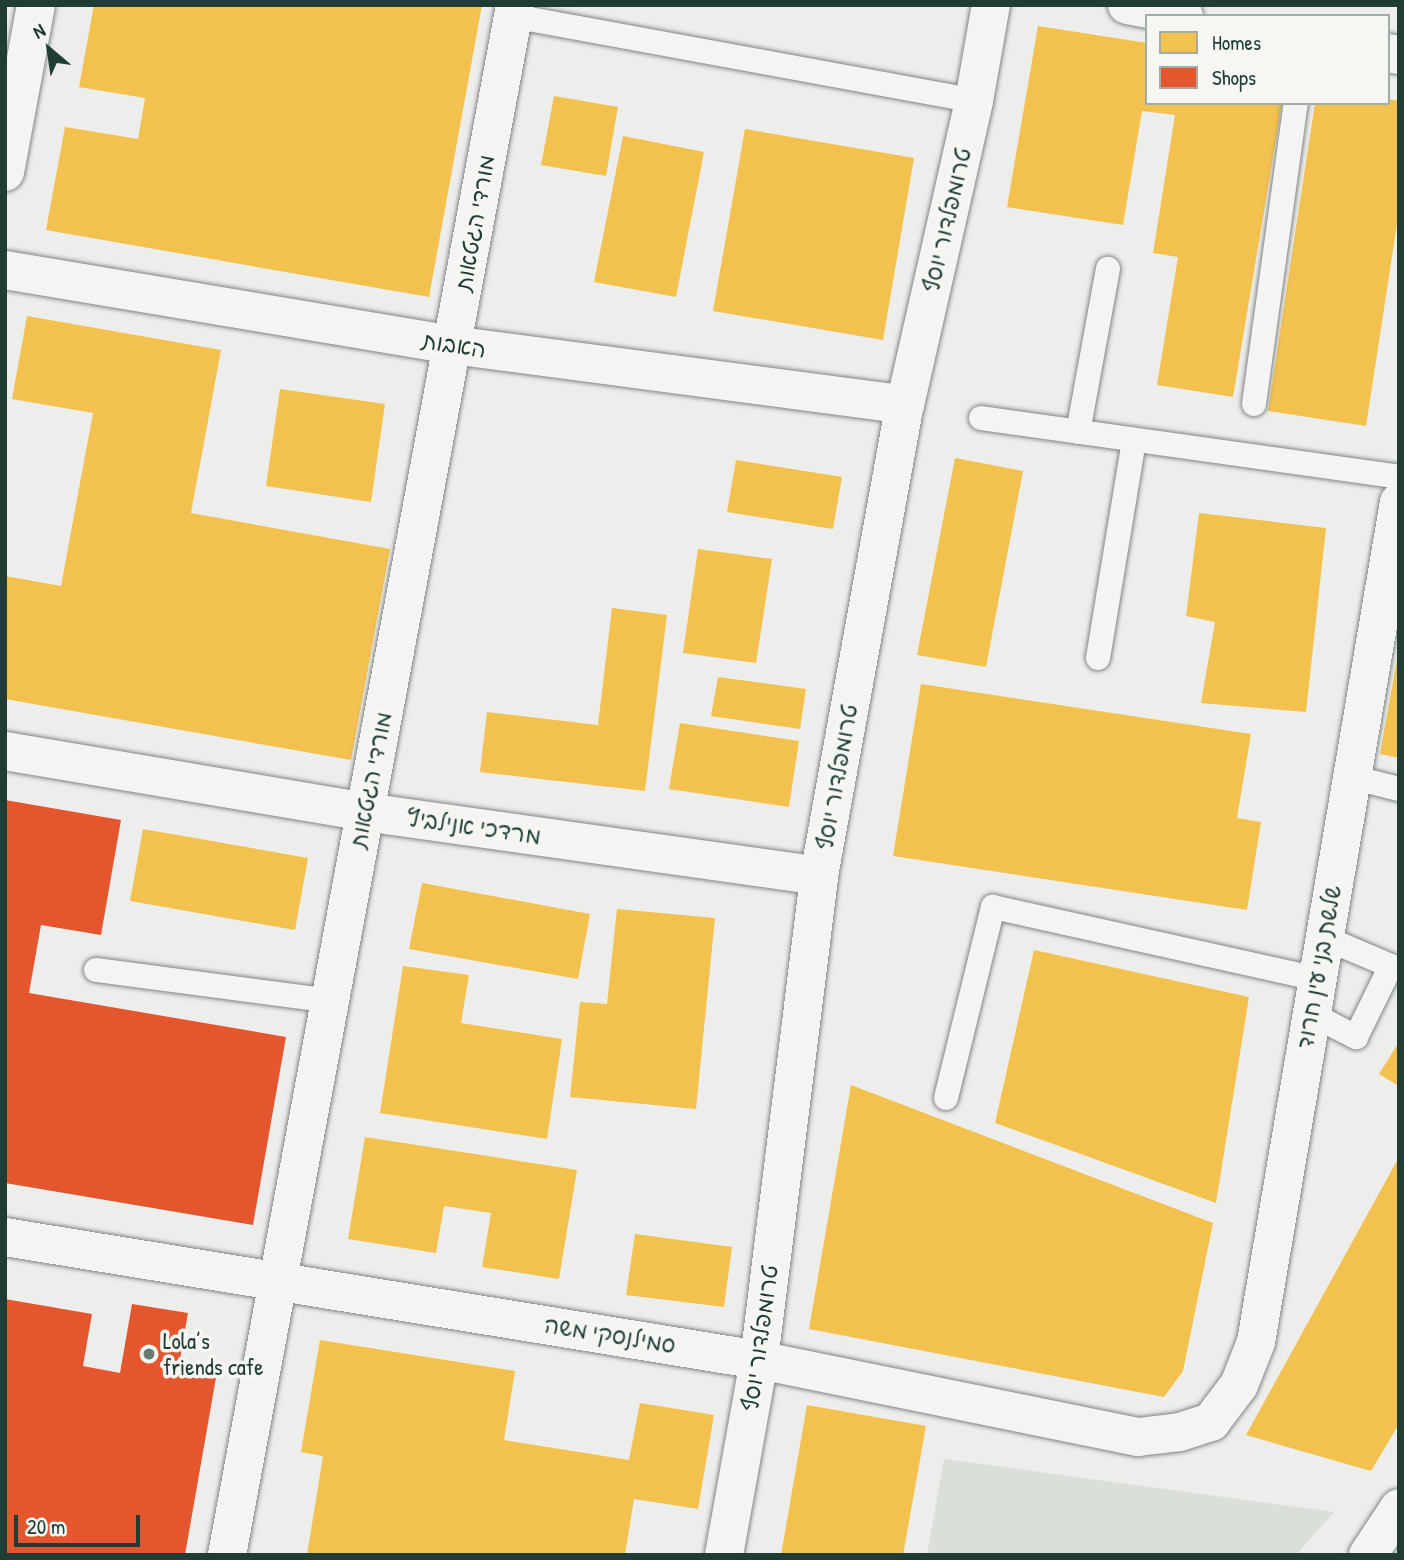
<!DOCTYPE html>
<meta charset="utf-8">
<style>
body{margin:0}
#map{position:relative;width:1404px;height:1560px;overflow:hidden;background:#edeeeb;font-family:"Patrick Hand","Playpen Sans Hebrew",sans-serif}
div>[style]{position:absolute}
[style*='--x']{left:calc(var(--x)*1px);top:calc(var(--y)*1px);width:calc(var(--w)*1px);rotate:calc(var(--a)*1deg)}
.green>*{inset:0;background:#dadfda}
.homes>*{inset:0;background:#f2c14e}
.shops>*{inset:0;background:#e4572e}
.roads{filter:drop-shadow(0 0 2px #818784) drop-shadow(0 0 2px #818784)}
.service>*{height:24px;margin:-12px;padding:0 12px;transform-origin:12px;border-radius:12px;background:#f4f4f2}
.minor>*{height:38px;margin:-19px;padding:0 19px;transform-origin:19px;border-radius:19px;background:#f4f4f2}
.tertiary>*{height:38px;margin:-19px;padding:0 19px;transform-origin:19px;border-radius:19px;background:#f4f4f2}
.secondary>*{height:38px;margin:-19px;padding:0 19px;transform-origin:19px;border-radius:19px;background:#f4f4f2}
.dots>*{width:19px;height:19px;translate:-50% -50%;box-sizing:border-box;border:4px solid #f6f6f2;border-radius:50%}
span{translate:-50% -50%;white-space:nowrap;text-align:center;line-height:1.15;-webkit-text-stroke:7px #f6f6f2;paint-order:stroke}
.street-label{font-size:23px;color:#1f3d34}
.poi-label{font-size:23px;color:#1f3d34}
.left{translate:0 -50%;text-align:left}
.frame{position:absolute;inset:0;border:7px solid #1f3d34;pointer-events:none}
.legend{position:absolute;left:1145px;top:14px;width:245px;height:91px;box-sizing:border-box;background:#f6f6f2;border:2px solid #a0aca6;margin:0;padding:9px 12px;list-style:none;font-size:21px;color:#1f3d34}
.legend li{display:flex;align-items:center;gap:14px;height:35px}
.legend b{width:35px;border:2px solid #a0aca6}
.north{position:absolute;left:14px;top:14px;width:70px;height:70px;-webkit-text-stroke:5px #f6f6f2;paint-order:stroke;rotate:331deg;font-size:19px;font-weight:700;line-height:28px;text-align:center;color:#1f3d34}
.north::after{content:'';display:block;margin:auto;width:24px;height:32px;background:#1f3d34;clip-path:polygon(50% 0,100% 100%,50% 72%,0 100%)}
.scale{position:absolute;left:14px;top:1515px;width:126px;height:32px;box-sizing:border-box;border:4px solid #1f3d34;border-top:0;padding-left:9px;font-size:21px;line-height:24px;white-space:nowrap;color:#1f3d34;-webkit-text-stroke:5px #f6f6f2;paint-order:stroke}
</style>
<div id="map">
<div class="green">
<i style="clip-path:polygon(944px 1459px,1334px 1512px,1296px 1555px,927px 1555px)"></i>
</div>
<div class="homes">
<i style="clip-path:polygon(94px 5px,482px 5px,429px 297px,46px 230px,65px 127px,138px 139px,145px 98px,79px 87px)"></i>
<i style="clip-path:polygon(1038px 26px,1147px 43px,1147px 103px,1282px 103px,1233px 397px,1157px 385px,1178px 257px,1153px 253px,1175px 115px,1142px 111px,1123px 225px,1007px 207px)"></i>
<i style="clip-path:polygon(554px 96px,618px 107px,606px 176px,541px 165px)"></i>
<i style="clip-path:polygon(1388px 99px,1399px 101px,1399px 211px,1366px 426px,1268px 411px,1315px 103px,1388px 103px)"></i>
<i style="clip-path:polygon(745px 129px,914px 158px,883px 340px,713px 311px)"></i>
<i style="clip-path:polygon(623px 136px,704px 152px,676px 297px,594px 282px)"></i>
<i style="clip-path:polygon(27px 316px,221px 350px,191px 513px,390px 549px,351px 760px,5px 699px,5px 576px,61px 586px,93px 413px,12px 399px)"></i>
<i style="clip-path:polygon(280px 389px,385px 404px,371px 502px,266px 486px)"></i>
<i style="clip-path:polygon(955px 458px,1023px 471px,986px 667px,917px 655px)"></i>
<i style="clip-path:polygon(736px 460px,842px 477px,833px 529px,727px 512px)"></i>
<i style="clip-path:polygon(1199px 513px,1326px 528px,1306px 712px,1201px 703px,1215px 622px,1186px 616px)"></i>
<i style="clip-path:polygon(698px 549px,772px 559px,756px 663px,683px 653px)"></i>
<i style="clip-path:polygon(612px 608px,667px 615px,645px 791px,480px 772px,487px 712px,598px 725px)"></i>
<i style="clip-path:polygon(1397px 660px,1399px 660px,1399px 758px,1380px 754px)"></i>
<i style="clip-path:polygon(718px 677px,806px 689px,800px 729px,711px 716px)"></i>
<i style="clip-path:polygon(921px 684px,1251px 734px,1237px 818px,1261px 822px,1247px 910px,893px 856px)"></i>
<i style="clip-path:polygon(680px 723px,799px 741px,789px 807px,669px 789px)"></i>
<i style="clip-path:polygon(143px 829px,308px 858px,295px 930px,130px 901px)"></i>
<i style="clip-path:polygon(422px 883px,590px 914px,578px 979px,409px 949px)"></i>
<i style="clip-path:polygon(617px 909px,715px 918px,696px 1109px,570px 1097px,580px 1002px,607px 1004px)"></i>
<i style="clip-path:polygon(1034px 950px,1249px 997px,1216px 1203px,995px 1123px)"></i>
<i style="clip-path:polygon(403px 966px,469px 975px,461px 1023px,562px 1039px,547px 1139px,380px 1113px)"></i>
<i style="clip-path:polygon(1399px 1042px,1399px 1086px,1379px 1074px)"></i>
<i style="clip-path:polygon(851px 1085px,1213px 1223px,1183px 1371px,1164px 1397px,809px 1329px)"></i>
<i style="clip-path:polygon(365px 1137px,577px 1170px,559px 1279px,482px 1267px,491px 1213px,444px 1206px,436px 1253px,348px 1239px)"></i>
<i style="clip-path:polygon(1399px 1157px,1399px 1424px,1371px 1471px,1246px 1435px)"></i>
<i style="clip-path:polygon(635px 1234px,732px 1247px,724px 1307px,626px 1295px)"></i>
<i style="clip-path:polygon(320px 1340px,515px 1371px,504px 1440px,629px 1460px,640px 1403px,714px 1415px,698px 1509px,634px 1499px,625px 1555px,307px 1555px,323px 1456px,301px 1452px)"></i>
<i style="clip-path:polygon(807px 1405px,926px 1426px,903px 1555px,781px 1555px)"></i>
</div>
<div class="shops">
<i style="clip-path:polygon(5px 800px,121px 820px,101px 935px,41px 925px,29px 993px,286px 1037px,253px 1225px,5px 1183px)"></i>
<i style="clip-path:polygon(5px 1299px,92px 1314px,83px 1366px,120px 1373px,132px 1304px,188px 1313px,179px 1365px,217px 1372px,185px 1555px,5px 1555px)"></i>
</div>
<div class="roads">
<div class="service">
<i style="--x:513;--y:16;--w:469;--a:10.4"></i>
<i style="--x:1254;--y:404;--w:304;--a:-82.1"></i>
<i style="--x:981;--y:418;--w:422;--a:8"></i>
<i style="--x:1078;--y:432;--w:166;--a:-79.6"></i>
<i style="--x:1098;--y:658;--w:221;--a:-80.6"></i>
<i style="--x:1351;--y:777;--w:49;--a:14"></i>
<i style="--x:96;--y:970;--w:236;--a:7.5"></i>
<i style="--x:1311;--y:1014;--w:51;--a:27.1"></i>
<i style="--x:1356;--y:1037;--w:79;--a:-63.8"></i>
<i style="--x:1391;--y:966;--w:72;--a:-157"></i>
<i style="--x:946;--y:1098;--w:197;--a:-76.2"></i>
<i style="--x:993;--y:907;--w:333;--a:12.5"></i>
</div>
<div class="minor">
<i style="--x:5;--y:172;--w:170;--a:-79.5"></i>
<i style="--x:5;--y:270;--w:453;--a:9.5"></i>
<i style="--x:452;--y:345;--w:457;--a:7.5"></i>
<i style="--x:5;--y:751;--w:365;--a:9.6"></i>
<i style="--x:365;--y:812;--w:458;--a:8"></i>
<i style="--x:5;--y:1237;--w:764;--a:9.27"></i>
<i style="--x:759;--y:1360;--w:387;--a:11.5"></i>
<i style="--x:1138;--y:1437;--w:42;--a:-6.8"></i>
<i style="--x:1180;--y:1432;--w:33;--a:-18"></i>
<i style="--x:1211;--y:1422;--w:46;--a:-52.9"></i>
<i style="--x:1239;--y:1385;--w:46;--a:-68.4"></i>
<i style="--x:1256;--y:1342;--w:852;--a:-80.34"></i>
<i style="--x:227;--y:1555;--w:1577;--a:-79.47"></i>
</div>
<div class="tertiary">
<i style="--x:1127;--y:5;--w:58;--a:10.9"></i>
<i style="--x:1388;--y:53;--w:11;--a:10"></i>
<i style="--x:724;--y:1555;--w:198;--a:-79.8"></i>
<i style="--x:759;--y:1360;--w:488;--a:-82.9"></i>
<i style="--x:819;--y:876;--w:479;--a:-79.7"></i>
<i style="--x:905;--y:405;--w:312;--a:-77.2"></i>
<i style="--x:974;--y:101;--w:97;--a:-80"></i>
</div>
<div class="secondary">
<i style="--x:1368;--y:1555;--w:56;--a:-56.6"></i>
</div>
</div>
<div class="dots">
<i style="left:149px;top:1354px;background:#677b74"></i>
</div>
<div class="street-label">
<span style="left:947px;top:220px;rotate:-77deg">טרומפלדור יוסף</span>
<span style="left:475px;top:223px;rotate:-80deg">מורדי הגטאות</span>
<span style="left:454px;top:345px;rotate:9deg">האבות</span>
<span style="left:837px;top:777px;rotate:-80deg">טרומפלדור יוסף</span>
<span style="left:371px;top:780px;rotate:-79deg">מורדי הגטאות</span>
<span style="left:474px;top:827px;rotate:8deg">מרדכי אנילביץ</span>
<span style="left:1319px;top:967px;rotate:-80deg">שלשת בני עין חרוד</span>
<span style="left:610px;top:1335px;rotate:9deg">סמילנסקי משה</span>
<span style="left:760px;top:1338px;rotate:-82deg">טרומפלדור יוסף</span>
</div>
<div class="poi-label">
<span class="left" style="left:163px;top:1354px">Lola’s<br>friends cafe</span>
</div>
<div class="frame"></div>
<ul class="legend">
<li><b style="height:19px;background:#f2c14e"></b>Homes</li>
<li><b style="height:19px;background:#e4572e"></b>Shops</li>
</ul>
<div class="north">N</div>
<div class="scale">20 m</div>
</div>
